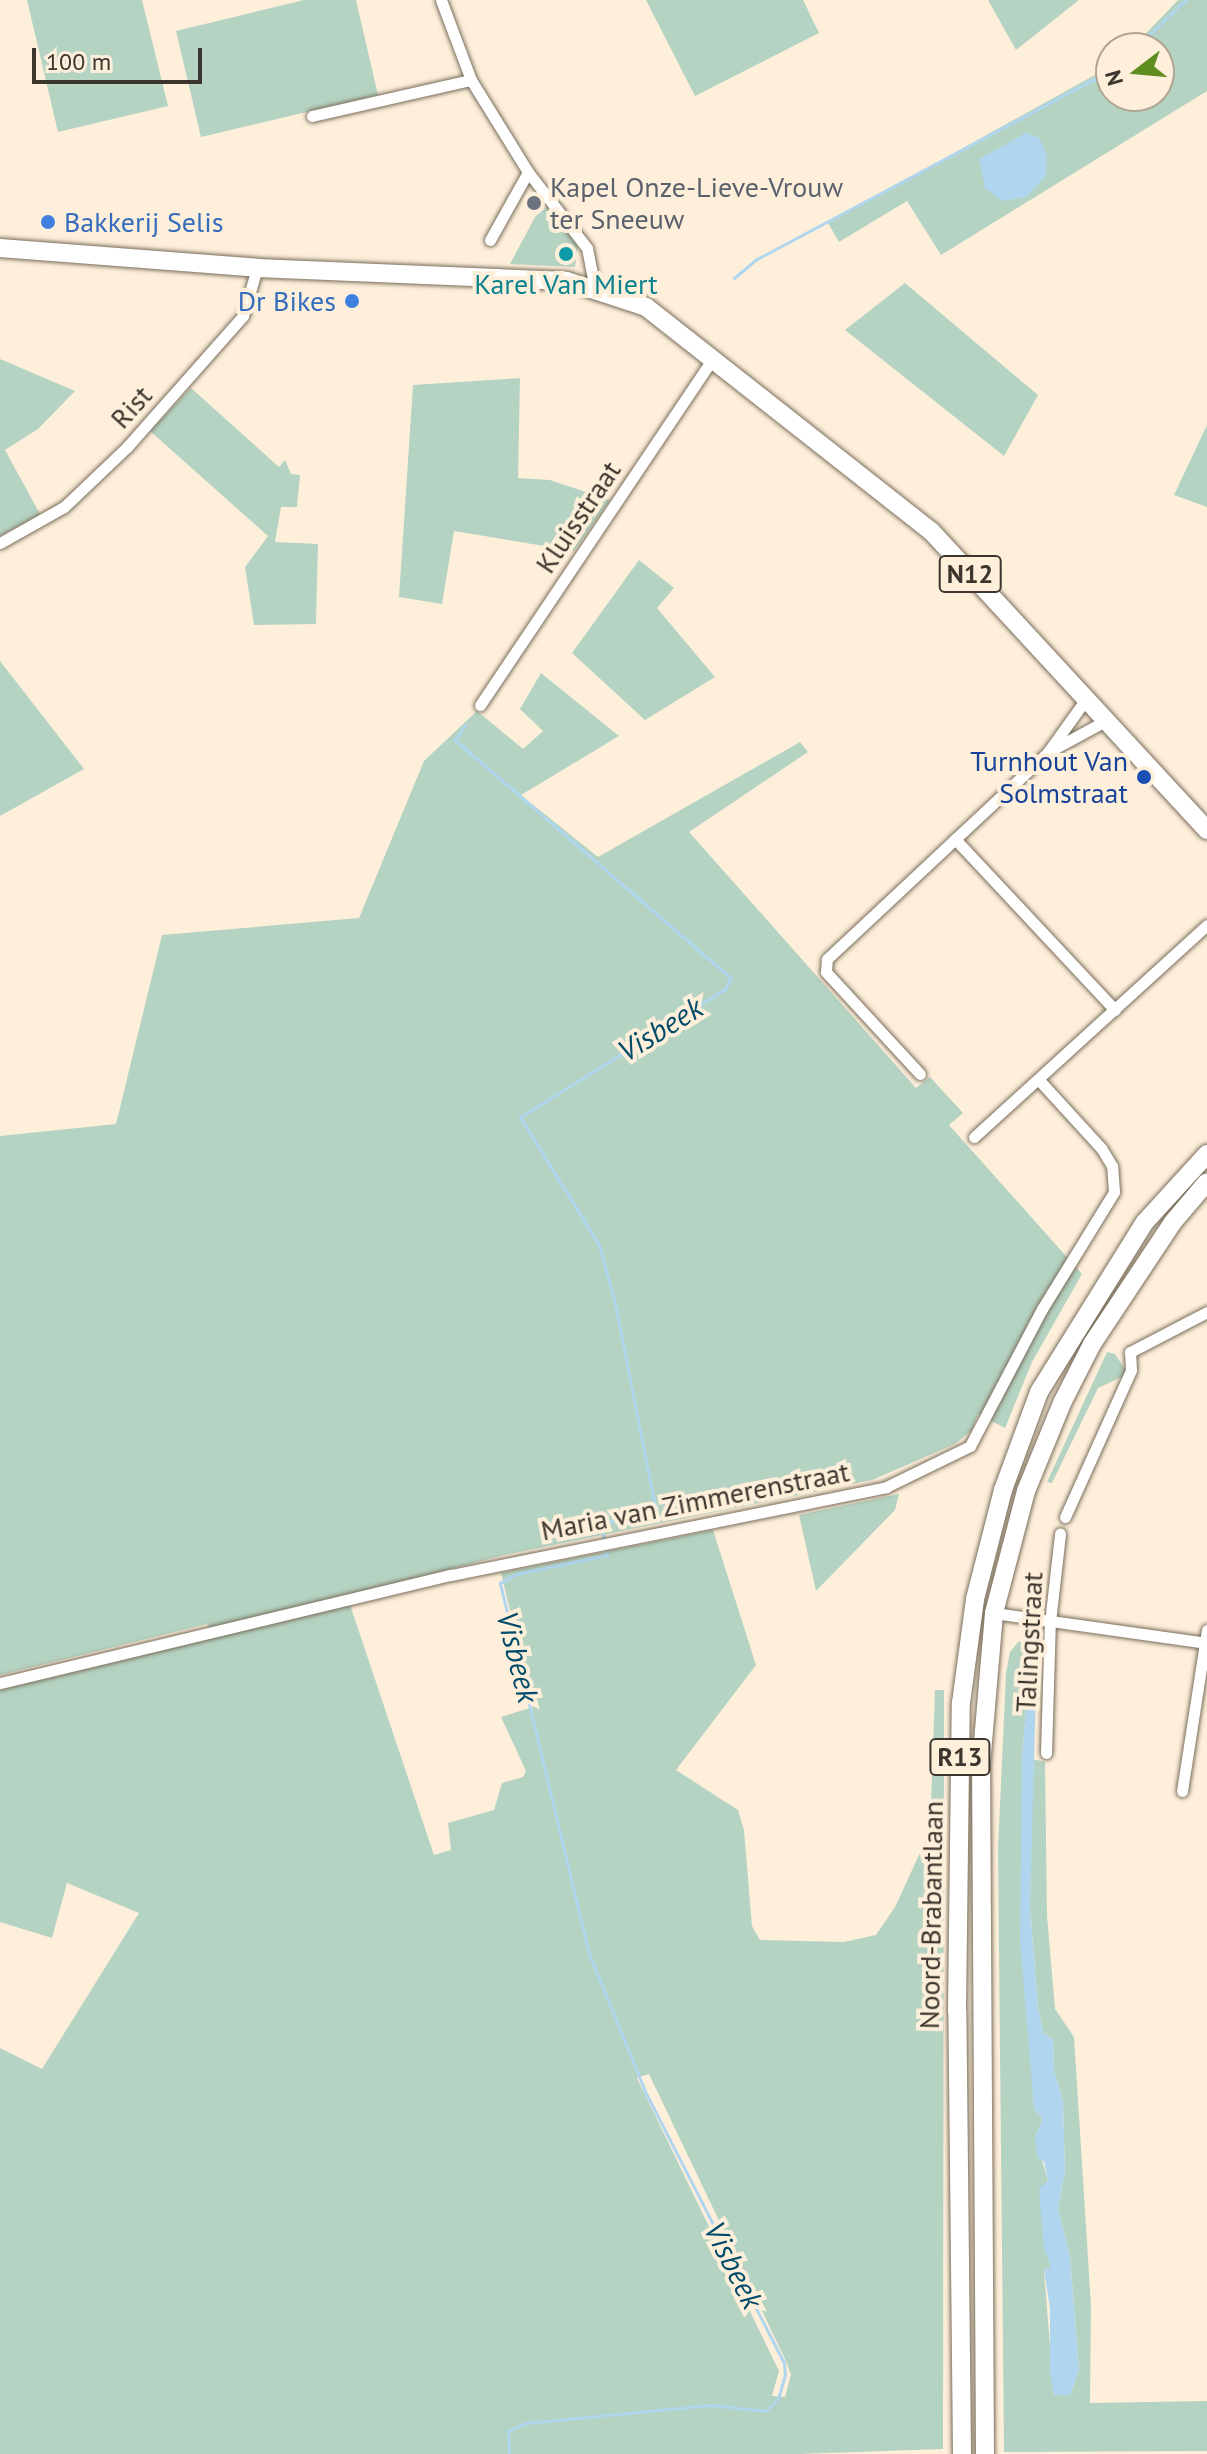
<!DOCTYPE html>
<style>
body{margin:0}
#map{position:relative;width:1207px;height:2454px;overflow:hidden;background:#feefdb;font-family:"PT Sans",sans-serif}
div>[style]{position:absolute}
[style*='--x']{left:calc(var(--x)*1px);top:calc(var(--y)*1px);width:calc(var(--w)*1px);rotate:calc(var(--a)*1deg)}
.green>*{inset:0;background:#b5d3c2}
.water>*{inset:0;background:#afd6ee}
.stream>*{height:3px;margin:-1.5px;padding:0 1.5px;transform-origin:1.5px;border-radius:1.5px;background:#afd6ee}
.roads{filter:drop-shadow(0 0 2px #796d5b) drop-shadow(0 0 2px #796d5b)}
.street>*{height:11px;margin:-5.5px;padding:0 5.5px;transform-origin:5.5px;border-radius:5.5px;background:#fff}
.primary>*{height:18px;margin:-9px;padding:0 9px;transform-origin:9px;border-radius:9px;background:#fff}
.dots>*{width:22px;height:22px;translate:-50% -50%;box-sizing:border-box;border:4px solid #feefdb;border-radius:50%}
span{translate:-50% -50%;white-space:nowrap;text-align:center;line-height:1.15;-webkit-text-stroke:8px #feefdb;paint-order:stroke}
.shield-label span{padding:2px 6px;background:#feefdb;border:2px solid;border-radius:6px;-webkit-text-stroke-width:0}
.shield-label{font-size:26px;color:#3b352d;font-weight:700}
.worship-label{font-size:28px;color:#5b616d}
.left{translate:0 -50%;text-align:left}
.shop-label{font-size:28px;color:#366cbe}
.right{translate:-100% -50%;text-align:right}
.culture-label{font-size:28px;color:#0d838f}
.street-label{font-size:28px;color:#3b352d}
.transit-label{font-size:28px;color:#164399}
.water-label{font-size:30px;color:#004a6a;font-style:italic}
.north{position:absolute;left:1095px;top:32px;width:80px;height:80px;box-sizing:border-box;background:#feefdb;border:2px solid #b0a595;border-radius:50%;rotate:254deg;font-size:22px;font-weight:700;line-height:32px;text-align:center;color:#3b352d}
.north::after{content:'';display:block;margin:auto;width:28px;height:36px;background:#5f8d20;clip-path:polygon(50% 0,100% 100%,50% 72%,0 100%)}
.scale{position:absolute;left:32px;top:48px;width:170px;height:36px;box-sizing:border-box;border:4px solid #3b352d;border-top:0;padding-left:10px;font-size:24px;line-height:28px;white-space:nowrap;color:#3b352d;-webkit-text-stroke:6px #feefdb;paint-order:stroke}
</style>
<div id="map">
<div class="green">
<i style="clip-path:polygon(27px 0,142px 0,168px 106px,58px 132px)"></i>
<i style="clip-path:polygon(304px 0,356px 0,378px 95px,201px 137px,176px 31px)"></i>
<i style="clip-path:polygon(646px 0,803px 0,819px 33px,695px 96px)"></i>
<i style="clip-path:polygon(988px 0,1079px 0,1016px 50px)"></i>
<i style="clip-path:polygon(1178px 0,1207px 0,1207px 91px,941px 255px,907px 201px,839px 242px,828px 223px,1111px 66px,1111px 96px,1159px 96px,1159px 48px,1132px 48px)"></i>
<i style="clip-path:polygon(549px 205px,578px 246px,575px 267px,510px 264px,535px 217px)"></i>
<i style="clip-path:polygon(905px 283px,1038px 395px,1004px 456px,845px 330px)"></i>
<i style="clip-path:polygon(0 359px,75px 391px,38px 429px,5px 450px,40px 514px,0 536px)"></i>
<i style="clip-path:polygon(520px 378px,518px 478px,550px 480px,610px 500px,574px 551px,454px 531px,442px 604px,399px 597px,413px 385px)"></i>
<i style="clip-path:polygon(191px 388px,279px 467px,285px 460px,291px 474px,300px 475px,297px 507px,281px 507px,275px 542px,318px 544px,316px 624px,254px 625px,245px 567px,268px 536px,150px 431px)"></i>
<i style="clip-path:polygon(1207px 425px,1207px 507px,1174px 495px)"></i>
<i style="clip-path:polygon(639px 560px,674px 588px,657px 608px,715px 677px,645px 720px,572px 653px)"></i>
<i style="clip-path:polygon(0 661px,84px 769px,0 816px)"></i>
<i style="clip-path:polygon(evenodd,541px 673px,619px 736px,521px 795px,598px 857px,800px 742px,808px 752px,689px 832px,916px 1088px,930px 1077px,963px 1113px,949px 1125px,1082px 1274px,1032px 1362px,1005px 1428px,978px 1414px,972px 1430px,955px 1444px,872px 1480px,504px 1555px,347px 1596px,434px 1855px,451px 1850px,448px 1823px,494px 1810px,502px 1783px,523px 1777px,526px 1771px,501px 1717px,533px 1707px,501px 1573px,713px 1530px,756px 1665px,676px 1770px,738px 1810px,744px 1830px,752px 1926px,760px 1940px,844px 1942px,876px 1935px,895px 1907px,930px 1831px,935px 1690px,944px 1690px,943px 2449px,800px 2454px,0 2454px,0 2048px,42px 2069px,139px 1913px,67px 1883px,52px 1938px,0 1922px,0 1690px,214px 1638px,207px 1624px,0 1675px,0 1136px,116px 1124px,162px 935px,359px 918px,424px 761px,477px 711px,523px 749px,543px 731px,520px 709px,541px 673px,649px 2074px,784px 2357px,791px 2374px,785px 2397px,772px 2396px,779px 2371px,637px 2078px,649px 2074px)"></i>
<i style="clip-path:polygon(1107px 1352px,1115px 1354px,1128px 1374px,1098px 1388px,1052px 1483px,1047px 1482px)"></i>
<i style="clip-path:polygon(899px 1494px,895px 1510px,816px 1591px,799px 1515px)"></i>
<i style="clip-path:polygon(1019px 1641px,1031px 1647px,1022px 1758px,1030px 2033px,1034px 2109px,1043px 2119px,1035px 2136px,1048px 2181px,1044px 2249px,1052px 2267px,1044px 2271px,1054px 2395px,1070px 2395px,1079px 2370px,1070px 2257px,1058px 2208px,1065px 2172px,1063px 2101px,1054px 2070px,1053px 2040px,1043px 2032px,1038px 2007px,1030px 1907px,1032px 1759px,1045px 1762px,1047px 1916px,1055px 2009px,1074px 2037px,1091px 2305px,1090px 2403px,1207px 2401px,1207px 2451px,1004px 2452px,998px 1849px,1006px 1673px,1010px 1652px)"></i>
</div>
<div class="water">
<i style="clip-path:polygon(1026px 133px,1039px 138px,1047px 155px,1046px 176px,1026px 197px,1002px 201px,985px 188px,979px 159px)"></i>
<i style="clip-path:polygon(1031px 1647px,1037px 1650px,1030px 1908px,1038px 2007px,1043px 2032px,1053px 2040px,1054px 2070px,1063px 2101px,1065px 2172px,1058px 2208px,1070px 2257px,1079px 2370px,1070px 2395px,1054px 2395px,1050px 2374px,1050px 2309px,1044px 2270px,1051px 2267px,1044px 2249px,1039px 2189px,1048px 2181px,1044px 2162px,1037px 2156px,1035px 2136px,1043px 2119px,1034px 2109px,1020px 1941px,1022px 1758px)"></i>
</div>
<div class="stream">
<i style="--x:1135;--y:48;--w:70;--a:-43.3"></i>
<i style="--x:734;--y:278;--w:30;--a:-40"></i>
<i style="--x:757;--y:259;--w:401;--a:-28.1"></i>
<i style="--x:465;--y:725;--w:18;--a:124"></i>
<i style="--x:455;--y:740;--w:364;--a:40.8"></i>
<i style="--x:731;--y:978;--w:13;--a:119"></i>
<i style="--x:725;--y:989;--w:242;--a:148"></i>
<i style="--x:520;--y:1117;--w:150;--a:58.3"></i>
<i style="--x:599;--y:1245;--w:56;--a:74.5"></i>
<i style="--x:614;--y:1299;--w:217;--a:78.8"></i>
<i style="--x:656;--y:1512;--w:56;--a:168.7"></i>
<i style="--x:601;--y:1523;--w:18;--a:81"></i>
<i style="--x:509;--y:2454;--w:23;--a:-92"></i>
<i style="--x:508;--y:2431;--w:20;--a:-24"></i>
<i style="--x:526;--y:2423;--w:185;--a:-5.6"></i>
<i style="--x:710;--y:2405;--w:56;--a:6.1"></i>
<i style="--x:766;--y:2411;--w:17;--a:-45"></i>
<i style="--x:778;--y:2399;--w:25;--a:-74"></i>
<i style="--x:785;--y:2375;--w:12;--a:-95"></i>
<i style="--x:784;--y:2363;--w:305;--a:-117.1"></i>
<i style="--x:645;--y:2091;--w:148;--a:-112.2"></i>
<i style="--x:589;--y:1954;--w:382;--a:-103.5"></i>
<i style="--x:500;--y:1583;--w:18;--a:-29"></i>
<i style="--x:516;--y:1574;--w:93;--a:-11.8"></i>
<i style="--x:607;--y:1555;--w:7;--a:-98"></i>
</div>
<div class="roads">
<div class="street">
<i style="--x:441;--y:0;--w:85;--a:69.4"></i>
<i style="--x:471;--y:80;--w:108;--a:58.2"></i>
<i style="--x:528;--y:172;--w:96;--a:52.2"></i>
<i style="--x:587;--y:248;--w:38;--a:79"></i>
<i style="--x:312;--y:116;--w:163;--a:-12.8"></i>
<i style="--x:490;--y:240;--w:78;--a:-60.8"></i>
<i style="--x:0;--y:543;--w:73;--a:-29.4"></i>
<i style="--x:64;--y:507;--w:87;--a:-43.6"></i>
<i style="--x:127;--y:447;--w:175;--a:-48.5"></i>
<i style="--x:243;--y:316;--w:50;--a:-73.7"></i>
<i style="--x:480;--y:705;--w:419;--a:-56.1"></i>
<i style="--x:1048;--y:752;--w:65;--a:-54.4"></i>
<i style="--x:955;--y:839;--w:234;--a:46.9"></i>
<i style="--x:920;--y:1074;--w:139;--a:-132.7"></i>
<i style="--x:826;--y:972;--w:13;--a:-86"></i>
<i style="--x:827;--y:959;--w:303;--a:-43.1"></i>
<i style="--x:1048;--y:752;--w:65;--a:-28.5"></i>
<i style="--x:974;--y:1137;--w:315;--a:-42.3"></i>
<i style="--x:1065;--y:1517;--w:161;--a:-65.8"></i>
<i style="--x:1131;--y:1370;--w:18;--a:-93"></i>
<i style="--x:1130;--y:1352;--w:87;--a:-27.5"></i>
<i style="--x:994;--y:1613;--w:215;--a:8"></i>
<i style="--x:0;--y:1683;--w:464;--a:-13.5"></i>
<i style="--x:451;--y:1575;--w:444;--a:-11.4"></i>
<i style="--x:886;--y:1487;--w:93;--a:-26"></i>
<i style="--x:970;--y:1446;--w:155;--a:-62.3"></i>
<i style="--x:1042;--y:1309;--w:137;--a:-58.4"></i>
<i style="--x:1114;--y:1192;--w:26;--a:-94"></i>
<i style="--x:1112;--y:1166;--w:21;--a:-121"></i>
<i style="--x:1101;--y:1148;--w:93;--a:-132.4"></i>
<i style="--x:1046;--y:1753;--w:131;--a:-88.3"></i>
<i style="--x:1050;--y:1622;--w:89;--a:-83.5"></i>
<i style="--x:1182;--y:1791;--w:163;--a:-81.2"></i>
</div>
<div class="primary">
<i style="--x:0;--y:248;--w:258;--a:4.4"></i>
<i style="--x:257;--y:268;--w:310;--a:2.4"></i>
<i style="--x:567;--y:281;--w:83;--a:18.2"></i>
<i style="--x:646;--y:307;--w:362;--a:38.2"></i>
<i style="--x:931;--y:531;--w:407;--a:47.3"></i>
<i style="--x:962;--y:2454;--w:443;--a:-90.6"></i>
<i style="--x:957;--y:2011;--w:308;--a:-89.3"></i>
<i style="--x:961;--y:1703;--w:105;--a:-82.3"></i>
<i style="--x:975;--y:1599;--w:113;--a:-75.6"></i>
<i style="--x:1003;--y:1490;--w:104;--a:-69.8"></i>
<i style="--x:1039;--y:1392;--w:200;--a:-58.1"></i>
<i style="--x:1145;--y:1222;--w:92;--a:-47.6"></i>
<i style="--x:985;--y:2454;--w:689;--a:-90.33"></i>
<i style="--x:981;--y:1765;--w:153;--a:-85.1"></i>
<i style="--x:994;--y:1613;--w:126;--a:-75.3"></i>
<i style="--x:1026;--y:1491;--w:97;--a:-67.7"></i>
<i style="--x:1063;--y:1401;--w:64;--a:-63"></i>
<i style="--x:1092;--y:1344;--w:146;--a:-56.4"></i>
<i style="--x:1173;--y:1222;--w:52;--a:-49.6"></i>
</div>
</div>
<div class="dots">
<i style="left:534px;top:203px;background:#6b7280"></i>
<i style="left:48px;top:222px;background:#3f7fe0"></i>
<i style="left:566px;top:254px;background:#0f9aa8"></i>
<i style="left:352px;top:301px;background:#3f7fe0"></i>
<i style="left:1144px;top:777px;background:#1a4fb4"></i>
</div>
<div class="shield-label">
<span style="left:970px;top:574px">N12</span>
<span style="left:960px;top:1757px">R13</span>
</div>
<div class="worship-label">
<span class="left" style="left:550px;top:203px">Kapel Onze-Lieve-Vrouw<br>ter Sneeuw</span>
</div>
<div class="shop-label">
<span class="left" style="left:64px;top:222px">Bakkerij Selis</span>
<span class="right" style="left:336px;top:301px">Dr Bikes</span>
</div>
<div class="culture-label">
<span style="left:566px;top:284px">Karel Van Miert</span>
</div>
<div class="street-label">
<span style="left:131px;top:407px;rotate:-48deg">Rist</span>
<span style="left:578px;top:517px;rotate:-56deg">Kluisstraat</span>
<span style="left:695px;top:1501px;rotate:-11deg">Maria van Zimmerenstraat</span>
<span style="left:1029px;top:1642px;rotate:-87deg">Talingstraat</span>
<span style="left:931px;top:1915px;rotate:-89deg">Noord-Brabantlaan</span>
</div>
<div class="transit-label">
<span class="right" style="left:1128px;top:777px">Turnhout Van<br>Solmstraat</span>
</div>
<div class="water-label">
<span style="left:660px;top:1029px;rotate:-32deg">Visbeek</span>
<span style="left:518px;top:1657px;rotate:76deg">Visbeek</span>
<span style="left:734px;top:2265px;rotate:63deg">Visbeek</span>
</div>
<div class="north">N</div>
<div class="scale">100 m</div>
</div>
